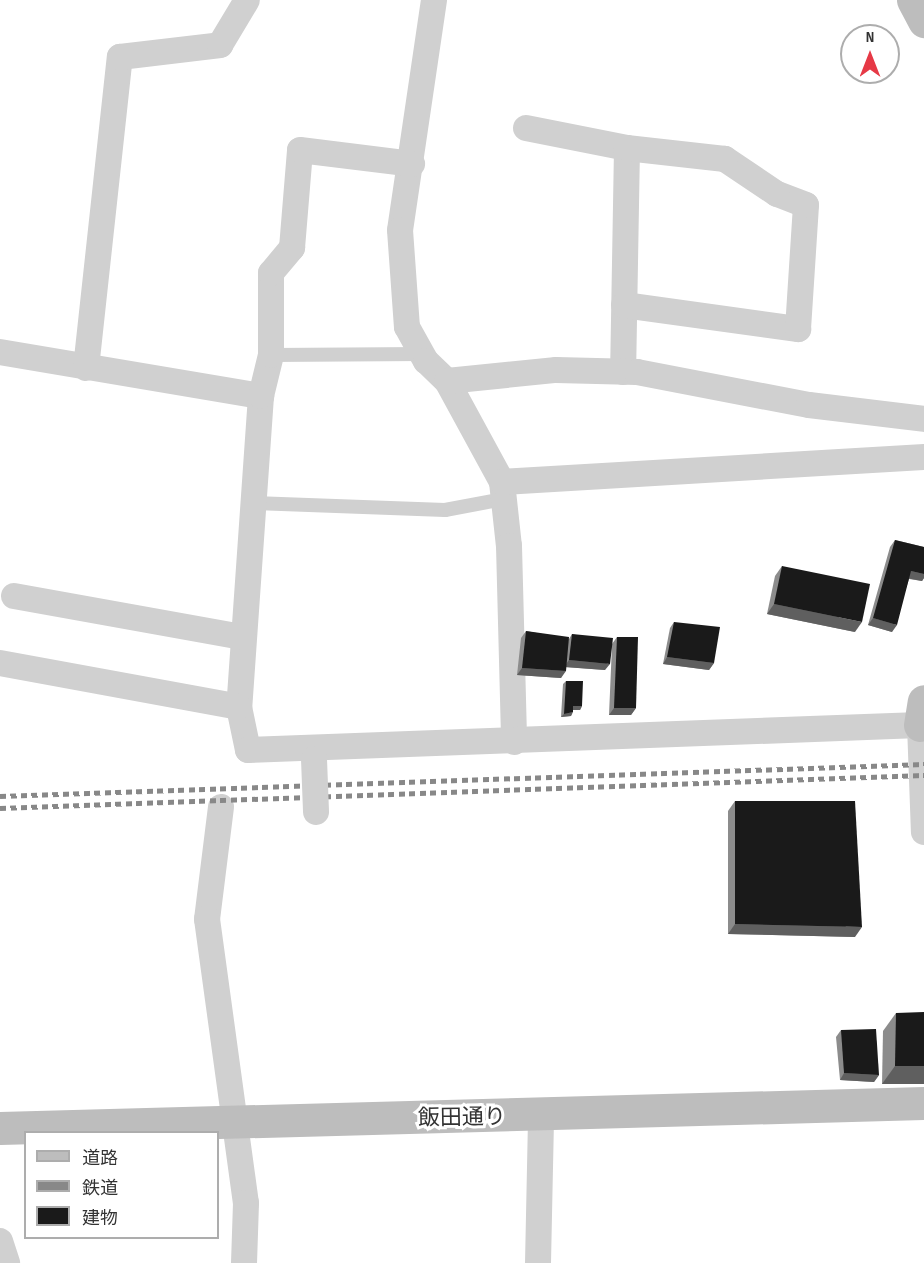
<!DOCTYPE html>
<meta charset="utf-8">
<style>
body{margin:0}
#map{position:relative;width:924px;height:1263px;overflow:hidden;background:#fff;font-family:"Sofia Sans Condensed","Noto Sans JP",sans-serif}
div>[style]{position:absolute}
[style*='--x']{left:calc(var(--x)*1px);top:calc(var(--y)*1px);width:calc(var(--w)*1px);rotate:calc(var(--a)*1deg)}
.lane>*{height:14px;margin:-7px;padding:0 7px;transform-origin:7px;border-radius:7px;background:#d0d0d0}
.street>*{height:26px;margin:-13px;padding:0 13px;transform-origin:13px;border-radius:13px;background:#d0d0d0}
.secondary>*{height:33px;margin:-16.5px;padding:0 16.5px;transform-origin:16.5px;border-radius:16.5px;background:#bdbdbd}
.rail>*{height:4.5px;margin-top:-2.25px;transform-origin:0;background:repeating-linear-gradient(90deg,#888 0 6px,transparent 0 10.5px)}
.street-bridge>*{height:26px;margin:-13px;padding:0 13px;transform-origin:13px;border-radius:13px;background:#d0d0d0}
.wall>*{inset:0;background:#8c8c8c}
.shaded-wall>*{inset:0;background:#5f5f5f}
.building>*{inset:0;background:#1a1a1a}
span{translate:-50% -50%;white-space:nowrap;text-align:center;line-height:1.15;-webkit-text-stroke:6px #fff;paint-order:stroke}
.street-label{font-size:22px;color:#333}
.legend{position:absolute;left:24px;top:1131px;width:195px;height:108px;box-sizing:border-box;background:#fff;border:2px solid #adadad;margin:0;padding:8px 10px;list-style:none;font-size:18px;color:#333}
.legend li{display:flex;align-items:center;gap:12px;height:30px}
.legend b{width:30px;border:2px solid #adadad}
.north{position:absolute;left:840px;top:24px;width:60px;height:60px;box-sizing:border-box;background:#fff;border:2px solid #adadad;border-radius:50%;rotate:0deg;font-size:16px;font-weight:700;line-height:24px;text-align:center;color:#333}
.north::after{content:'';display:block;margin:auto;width:21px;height:27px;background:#e63946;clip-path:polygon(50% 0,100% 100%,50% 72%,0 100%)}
</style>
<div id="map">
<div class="lane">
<i style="--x:271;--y:355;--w:152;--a:-0.4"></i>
<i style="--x:253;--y:503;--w:192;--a:2.1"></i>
<i style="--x:445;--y:510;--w:60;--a:-10.6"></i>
</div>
<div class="street">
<i style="--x:434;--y:0;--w:232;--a:98.4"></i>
<i style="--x:400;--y:230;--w:97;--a:85.9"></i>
<i style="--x:407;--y:327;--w:39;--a:61"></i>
<i style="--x:426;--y:361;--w:29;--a:44"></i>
<i style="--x:447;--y:381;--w:115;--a:61.4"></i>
<i style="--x:502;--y:482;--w:64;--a:83.8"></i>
<i style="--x:509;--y:546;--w:196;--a:88.5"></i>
<i style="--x:526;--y:128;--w:103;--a:11.2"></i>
<i style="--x:627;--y:148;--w:224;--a:91"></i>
<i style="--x:624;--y:305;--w:176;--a:7.9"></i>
<i style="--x:798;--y:329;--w:124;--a:-86.3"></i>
<i style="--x:806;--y:205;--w:31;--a:-159"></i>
<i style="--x:777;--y:194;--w:63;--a:-146.1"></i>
<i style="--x:725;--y:159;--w:99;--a:-173.6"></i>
<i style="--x:0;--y:352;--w:265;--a:9.6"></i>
<i style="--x:261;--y:396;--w:312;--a:94"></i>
<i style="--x:239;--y:707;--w:44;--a:78.2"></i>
<i style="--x:248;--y:750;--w:672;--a:-2.13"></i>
<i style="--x:920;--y:725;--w:107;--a:87.9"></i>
<i style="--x:86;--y:368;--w:313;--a:-83.8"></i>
<i style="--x:120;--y:57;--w:101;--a:-6.8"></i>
<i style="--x:220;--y:45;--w:52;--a:-59"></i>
<i style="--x:447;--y:381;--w:110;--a:-5.8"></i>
<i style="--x:556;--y:370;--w:81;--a:1.4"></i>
<i style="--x:637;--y:372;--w:175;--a:10.9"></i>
<i style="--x:809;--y:405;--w:116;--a:6.9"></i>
<i style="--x:261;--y:396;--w:42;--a:-76.3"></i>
<i style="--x:271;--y:355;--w:82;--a:-90"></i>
<i style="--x:271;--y:273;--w:33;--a:-50"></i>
<i style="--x:292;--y:248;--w:98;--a:-85.3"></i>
<i style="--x:300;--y:150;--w:113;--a:7.1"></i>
<i style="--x:502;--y:482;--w:423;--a:-3.4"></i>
<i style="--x:14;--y:596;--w:233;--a:10.2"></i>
<i style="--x:0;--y:663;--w:243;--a:10.4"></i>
<i style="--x:221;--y:807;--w:113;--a:97.1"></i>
<i style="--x:207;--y:919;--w:287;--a:82.2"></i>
<i style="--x:246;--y:1203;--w:60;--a:91.9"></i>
<i style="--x:0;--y:1241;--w:23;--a:72"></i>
<i style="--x:538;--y:1263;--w:146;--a:-88.8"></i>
</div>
<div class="secondary">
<i style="--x:913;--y:0;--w:24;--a:62"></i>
<i style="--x:920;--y:725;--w:24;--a:-81"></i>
<i style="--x:0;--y:1128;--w:924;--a:-1.55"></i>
</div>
<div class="rail">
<i style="--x:0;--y:796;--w:925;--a:-1.98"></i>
<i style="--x:0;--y:808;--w:925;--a:-2.05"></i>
</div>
<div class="street-bridge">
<i style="--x:314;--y:759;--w:53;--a:87.8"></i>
</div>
<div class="wall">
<i style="clip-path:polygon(895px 540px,924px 547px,924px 578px,922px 581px,909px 579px,892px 632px,868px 625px,890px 547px)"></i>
<i style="clip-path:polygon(782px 566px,855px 632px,767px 614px,775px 576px)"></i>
<i style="clip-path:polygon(674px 622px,714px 663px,709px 670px,663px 664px,670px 628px)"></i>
<i style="clip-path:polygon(526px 631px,569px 639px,572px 634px,612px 644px,617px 637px,636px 708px,631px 715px,609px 715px,612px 645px,605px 670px,566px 667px,561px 678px,517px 675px,521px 638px)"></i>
<i style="clip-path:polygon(566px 681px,582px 706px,580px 710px,573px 710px,571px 716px,561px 717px,563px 684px)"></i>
<i style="clip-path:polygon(735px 801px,855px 937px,728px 934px,728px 811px)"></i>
<i style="clip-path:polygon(896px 1013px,924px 1084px,882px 1084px,883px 1031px)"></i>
<i style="clip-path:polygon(841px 1030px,879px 1075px,874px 1082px,840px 1080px,836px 1037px)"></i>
</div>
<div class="shaded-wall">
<i style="clip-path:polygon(911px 571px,924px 574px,924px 578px,922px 581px,906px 578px)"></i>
<i style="clip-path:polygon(774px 604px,862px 622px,855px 632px,767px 614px)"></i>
<i style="clip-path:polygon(873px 618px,897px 625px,892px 632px,868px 625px)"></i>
<i style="clip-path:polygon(667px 657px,714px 663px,709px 670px,663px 664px)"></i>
<i style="clip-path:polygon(569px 660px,610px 664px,605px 670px,564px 667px)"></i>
<i style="clip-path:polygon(522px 668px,566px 671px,561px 678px,517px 675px)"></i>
<i style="clip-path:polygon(573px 706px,582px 706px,580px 710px,570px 710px)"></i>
<i style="clip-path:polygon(614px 708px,636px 708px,631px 715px,609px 715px)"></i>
<i style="clip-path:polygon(573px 712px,571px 716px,561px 717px,564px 714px)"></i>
<i style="clip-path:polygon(735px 924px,862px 927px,855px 937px,728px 934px)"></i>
<i style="clip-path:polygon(895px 1066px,924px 1066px,924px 1084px,882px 1084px)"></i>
<i style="clip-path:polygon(844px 1073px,879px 1075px,874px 1082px,840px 1080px)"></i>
</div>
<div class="building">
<i style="clip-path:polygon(895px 540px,924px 547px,924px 574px,911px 571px,897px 625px,873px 618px)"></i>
<i style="clip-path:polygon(782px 566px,870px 584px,862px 622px,774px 604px)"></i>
<i style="clip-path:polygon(674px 622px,720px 627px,714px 663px,667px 657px)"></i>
<i style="clip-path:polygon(526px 631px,569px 637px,566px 671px,522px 668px)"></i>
<i style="clip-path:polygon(572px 634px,613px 638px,610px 664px,569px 660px)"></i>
<i style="clip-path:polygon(617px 637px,638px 637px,636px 708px,614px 708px)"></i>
<i style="clip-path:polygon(566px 681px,583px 681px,582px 706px,573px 706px,573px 712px,564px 714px)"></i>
<i style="clip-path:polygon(735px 801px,855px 801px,862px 927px,735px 924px)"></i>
<i style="clip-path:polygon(924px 1012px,924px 1066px,895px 1066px,896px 1013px)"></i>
<i style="clip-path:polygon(876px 1029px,879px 1075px,844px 1073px,841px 1030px)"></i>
</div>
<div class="street-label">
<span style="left:462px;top:1118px;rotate:-1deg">飯田通り</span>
</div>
<ul class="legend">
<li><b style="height:8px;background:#bdbdbd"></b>道路</li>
<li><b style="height:8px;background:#888"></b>鉄道</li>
<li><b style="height:16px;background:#1a1a1a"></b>建物</li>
</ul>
<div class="north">N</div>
</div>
